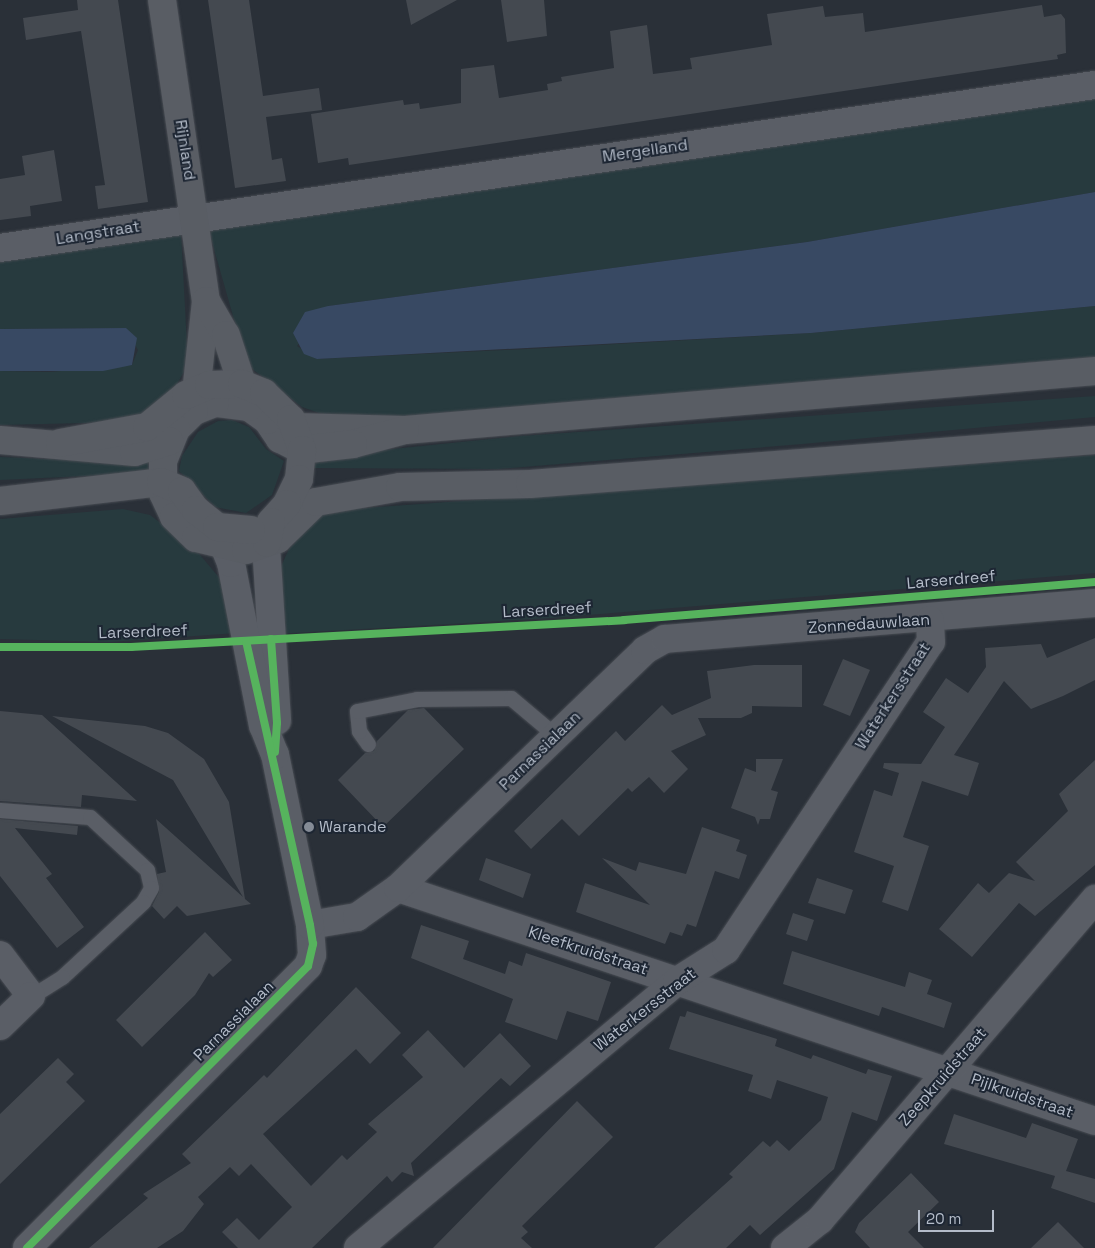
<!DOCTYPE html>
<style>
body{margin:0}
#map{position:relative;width:1095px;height:1248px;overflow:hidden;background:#2a3038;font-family:"Space Grotesk",sans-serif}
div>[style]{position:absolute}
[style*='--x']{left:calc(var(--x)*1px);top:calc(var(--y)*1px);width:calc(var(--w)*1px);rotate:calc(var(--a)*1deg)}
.green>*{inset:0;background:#273a3e}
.water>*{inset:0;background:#384963}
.building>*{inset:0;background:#444950}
.roads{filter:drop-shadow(0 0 1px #484c53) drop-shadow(0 0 1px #484c53)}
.lane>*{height:15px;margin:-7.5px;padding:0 7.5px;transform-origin:7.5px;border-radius:7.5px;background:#5a5e66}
.street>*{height:28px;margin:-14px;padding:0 14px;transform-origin:14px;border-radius:14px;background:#5a5e66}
.secondary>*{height:28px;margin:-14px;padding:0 14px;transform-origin:14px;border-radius:14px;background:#595d64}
.cycleway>*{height:8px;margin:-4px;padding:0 4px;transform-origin:4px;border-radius:4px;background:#56b35d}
.dots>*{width:14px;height:14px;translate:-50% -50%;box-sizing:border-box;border:2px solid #1d2633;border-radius:50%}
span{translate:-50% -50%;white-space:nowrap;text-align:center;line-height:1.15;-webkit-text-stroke:4px #1d2633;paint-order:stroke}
.street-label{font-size:16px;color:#b4bcc9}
.poi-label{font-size:16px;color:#b4bcc9}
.left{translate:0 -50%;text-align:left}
.scale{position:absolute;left:918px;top:1210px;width:76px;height:22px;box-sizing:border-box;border:2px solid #b4bcc9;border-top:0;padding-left:6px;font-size:15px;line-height:18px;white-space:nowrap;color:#b4bcc9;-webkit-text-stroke:4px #1d2633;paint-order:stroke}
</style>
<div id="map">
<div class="green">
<i style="clip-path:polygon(1095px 93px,1095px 192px,807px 242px,328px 306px,297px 346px,317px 359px,528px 349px,811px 333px,1095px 306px,1095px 357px,807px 385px,342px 421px,302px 407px,247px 365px,208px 228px)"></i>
<i style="clip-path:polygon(181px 233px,188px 364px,176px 386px,159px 403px,128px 422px,0 425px,0 371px,50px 372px,132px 365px,138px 350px,126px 328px,0 329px,0 261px)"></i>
<i style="clip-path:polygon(1095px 396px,1095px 417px,802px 444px,498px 469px,313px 468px,314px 457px,521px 436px)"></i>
<i style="clip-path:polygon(232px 420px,249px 427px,266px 449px,284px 461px,272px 495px,246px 513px,215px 507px,179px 471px,182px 456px,198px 432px,218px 421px)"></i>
<i style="clip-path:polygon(1095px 455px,1095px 573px,552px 618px,275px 634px,278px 573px,289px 549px,323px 511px)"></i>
<i style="clip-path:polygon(0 457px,148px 463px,150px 473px,0 480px)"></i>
<i style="clip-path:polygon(123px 509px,150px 515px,195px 549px,222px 581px,237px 633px,110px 642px,0 639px,0 519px)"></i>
</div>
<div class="water">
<i style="clip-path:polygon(1095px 192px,1095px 306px,811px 333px,317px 359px,304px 354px,293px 333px,305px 312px,328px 306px,807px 242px)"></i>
<i style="clip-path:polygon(126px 328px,137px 338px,132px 365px,103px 371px,0 371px,0 329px)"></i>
</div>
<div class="building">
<i style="clip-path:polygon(77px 0,118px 0,148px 202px,98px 209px,95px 186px,105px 185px,81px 31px,26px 40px,23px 18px,78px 10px)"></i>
<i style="clip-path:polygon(208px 0,249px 0,263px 96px,319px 88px,322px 110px,266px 117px,272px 160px,282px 158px,286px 181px,235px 188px)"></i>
<i style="clip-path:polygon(406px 0,457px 0,411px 25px)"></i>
<i style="clip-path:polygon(501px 0,544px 0,547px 36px,507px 42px)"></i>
<i style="clip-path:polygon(1042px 5px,1044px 17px,1061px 14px,1065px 19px,1066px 53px,1057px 55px,1058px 59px,349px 165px,348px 158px,318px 163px,311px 114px,403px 100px,404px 105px,419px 103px,420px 109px,461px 103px,461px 69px,494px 65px,499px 98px,548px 90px,547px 84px,562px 81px,561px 77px,614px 68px,610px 31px,647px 25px,653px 74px,692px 69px,690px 58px,772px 45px,767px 14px,823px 6px,825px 17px,863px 13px,865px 32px)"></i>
<i style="clip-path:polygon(54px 150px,62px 201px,30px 206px,31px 216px,0 220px,0 179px,25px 175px,22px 156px)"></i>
<i style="clip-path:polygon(1095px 638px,1095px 680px,1063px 696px,1031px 709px,1004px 681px,954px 755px,979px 763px,968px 796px,922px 781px,903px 837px,929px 846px,908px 911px,882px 902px,894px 866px,854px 852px,874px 790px,892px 796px,899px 773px,883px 768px,884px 763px,921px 764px,945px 727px,923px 712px,946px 678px,968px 693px,986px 667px,985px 648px,1041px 644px,1047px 658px)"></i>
<i style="clip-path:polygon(843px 659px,870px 670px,850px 716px,823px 705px)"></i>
<i style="clip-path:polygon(754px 665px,802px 665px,802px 707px,752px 706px,752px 713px,741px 718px,698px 718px,706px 735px,671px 751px,688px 769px,664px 793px,649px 777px,632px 792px,628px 788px,579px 836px,562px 819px,531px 849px,514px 831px,616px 731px,625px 741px,662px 705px,672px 715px,711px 698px,707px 671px)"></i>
<i style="clip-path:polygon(424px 708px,464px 749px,383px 827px,338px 780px,365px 753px,374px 751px,377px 741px,408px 710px)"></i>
<i style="clip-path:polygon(0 711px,42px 715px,137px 801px,82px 795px,81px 807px,0 801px)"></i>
<i style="clip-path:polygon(52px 716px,145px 726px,168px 733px,204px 759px,229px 802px,245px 899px,251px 904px,187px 916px,177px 906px,164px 919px,152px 906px,159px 892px,157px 874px,166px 872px,156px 819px,243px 897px,173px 780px)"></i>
<i style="clip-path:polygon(756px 759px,783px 759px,771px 790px,778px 792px,770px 819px,760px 819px,758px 825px,755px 817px,731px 808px,745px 768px,756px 772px)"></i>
<i style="clip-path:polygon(1095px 760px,1095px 865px,1035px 916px,1019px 903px,972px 957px,939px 929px,978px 883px,989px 893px,1009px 873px,1035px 881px,1016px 862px,1068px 811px,1059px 794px)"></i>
<i style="clip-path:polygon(0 819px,78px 826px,77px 835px,15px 828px,52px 874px,46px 878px,84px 927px,57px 948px,0 876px)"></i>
<i style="clip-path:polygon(702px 827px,740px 840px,736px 851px,747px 855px,739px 879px,715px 871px,696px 927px,687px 924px,682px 936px,670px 932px,665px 944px,576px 912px,585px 883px,650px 905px,602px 858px,636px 871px,639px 862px,686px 874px)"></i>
<i style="clip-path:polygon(486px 858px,531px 874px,523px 898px,479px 880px)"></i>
<i style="clip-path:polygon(817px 878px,853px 890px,845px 914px,808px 903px)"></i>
<i style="clip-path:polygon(793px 913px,814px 920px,807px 941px,786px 934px)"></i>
<i style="clip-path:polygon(421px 925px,469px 941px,463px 959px,505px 974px,509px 961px,522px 966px,526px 953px,611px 982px,598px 1021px,567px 1011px,557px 1040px,505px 1022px,513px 999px,411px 958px)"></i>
<i style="clip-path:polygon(205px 932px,232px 960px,213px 977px,209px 973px,195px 995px,142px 1047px,116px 1020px)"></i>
<i style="clip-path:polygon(792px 951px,905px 987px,909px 972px,932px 980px,927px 994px,952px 1003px,944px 1028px,882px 1007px,879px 1016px,783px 984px)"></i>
<i style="clip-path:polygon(356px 987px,401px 1033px,370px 1064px,356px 1049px,263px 1134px,311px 1186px,342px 1155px,347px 1160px,377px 1132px,368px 1124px,423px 1077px,402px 1055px,428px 1030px,464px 1068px,500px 1033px,531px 1066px,510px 1086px,501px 1078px,411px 1163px,414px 1176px,402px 1172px,392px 1182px,387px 1176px,312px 1248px,238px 1248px,222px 1232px,237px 1218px,259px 1240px,292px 1207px,251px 1164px,239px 1176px,230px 1167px,198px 1197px,204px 1204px,183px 1231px,157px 1248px,89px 1248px,148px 1198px,143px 1194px,191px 1163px,182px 1154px,264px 1075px,267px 1078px)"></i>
<i style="clip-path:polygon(687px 1011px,777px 1039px,775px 1046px,811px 1059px,813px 1055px,866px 1074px,868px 1069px,892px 1076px,877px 1121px,852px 1112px,834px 1169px,760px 1235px,750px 1225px,726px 1248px,654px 1248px,733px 1177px,729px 1174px,763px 1141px,770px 1147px,777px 1140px,789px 1151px,821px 1120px,828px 1097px,777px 1080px,771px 1099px,748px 1091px,753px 1075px,669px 1049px,680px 1016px,685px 1017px)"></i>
<i style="clip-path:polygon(58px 1058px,74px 1074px,66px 1082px,85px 1101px,0 1184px,0 1114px)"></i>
<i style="clip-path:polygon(577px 1101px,613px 1137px,522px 1226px,528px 1232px,521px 1238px,532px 1248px,433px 1248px)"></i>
<i style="clip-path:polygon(954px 1114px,1026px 1138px,1032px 1123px,1078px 1139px,1066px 1171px,1095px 1179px,1095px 1203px,1051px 1188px,1055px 1176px,944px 1144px)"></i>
<i style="clip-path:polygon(911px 1173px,939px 1202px,908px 1232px,924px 1248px,870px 1248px,855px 1232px,859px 1223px)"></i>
<i style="clip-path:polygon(1058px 1222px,1084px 1248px,1031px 1248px)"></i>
</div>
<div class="roads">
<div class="lane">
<i style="--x:368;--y:744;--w:16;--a:-125"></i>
<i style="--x:359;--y:731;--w:20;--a:-96"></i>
<i style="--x:357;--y:711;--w:61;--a:-11.3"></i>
<i style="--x:417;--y:699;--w:94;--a:-0.6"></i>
<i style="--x:511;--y:698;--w:59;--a:40.2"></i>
<i style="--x:0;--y:810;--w:90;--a:4.4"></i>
<i style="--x:90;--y:817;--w:78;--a:42.9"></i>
<i style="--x:147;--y:870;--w:18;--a:77"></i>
<i style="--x:151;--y:888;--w:16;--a:120"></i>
<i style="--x:143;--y:902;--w:110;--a:137.2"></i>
<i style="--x:62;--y:977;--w:36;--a:148"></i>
</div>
<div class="street">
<i style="--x:0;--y:248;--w:1107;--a:-8.47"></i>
<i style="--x:266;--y:545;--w:176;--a:86.4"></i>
<i style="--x:398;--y:888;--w:735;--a:18.48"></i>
<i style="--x:310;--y:925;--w:48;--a:-9.7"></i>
<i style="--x:357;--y:917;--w:50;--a:-35.3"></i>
<i style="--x:398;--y:888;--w:343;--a:-43.9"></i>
<i style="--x:645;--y:650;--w:23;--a:-29"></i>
<i style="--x:665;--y:639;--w:432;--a:-4.8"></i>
<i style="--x:0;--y:955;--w:51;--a:52.9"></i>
<i style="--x:31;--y:996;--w:43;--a:135.9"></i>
<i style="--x:27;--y:1248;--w:398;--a:-45.1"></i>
<i style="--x:308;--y:966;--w:12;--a:-70"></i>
<i style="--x:312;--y:955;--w:30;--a:-94"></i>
<i style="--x:310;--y:925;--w:174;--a:-101.6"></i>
<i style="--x:275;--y:755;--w:31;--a:-112"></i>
<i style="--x:263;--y:726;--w:166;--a:-101.1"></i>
<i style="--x:231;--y:563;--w:16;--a:-112"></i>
<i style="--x:358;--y:1248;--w:416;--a:-39.9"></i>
<i style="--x:677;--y:981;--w:58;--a:-32.3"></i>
<i style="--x:726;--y:950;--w:370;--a:-56.4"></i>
<i style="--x:931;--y:642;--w:22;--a:-93"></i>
<i style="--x:785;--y:1248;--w:45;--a:-38.7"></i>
<i style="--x:820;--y:1220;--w:423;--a:-49.4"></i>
</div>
<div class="secondary">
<i style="--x:162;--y:0;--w:304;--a:81.7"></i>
<i style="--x:206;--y:301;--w:111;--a:96.2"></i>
<i style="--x:206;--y:301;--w:39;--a:60"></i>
<i style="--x:226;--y:335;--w:52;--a:71.9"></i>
<i style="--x:295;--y:427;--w:110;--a:1.6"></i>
<i style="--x:405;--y:430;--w:693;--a:-4.89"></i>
<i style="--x:405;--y:430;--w:54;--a:164.9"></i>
<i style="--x:353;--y:444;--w:51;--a:173.3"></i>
<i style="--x:302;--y:450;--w:25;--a:-153"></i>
<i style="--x:280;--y:439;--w:23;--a:-124"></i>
<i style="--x:267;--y:420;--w:22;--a:-144"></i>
<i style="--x:249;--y:407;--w:34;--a:-173"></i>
<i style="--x:215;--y:403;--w:22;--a:159"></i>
<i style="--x:194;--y:411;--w:25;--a:135"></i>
<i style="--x:176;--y:429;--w:35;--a:112"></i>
<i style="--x:163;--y:461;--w:32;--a:90"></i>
<i style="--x:163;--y:493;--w:26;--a:65"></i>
<i style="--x:174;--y:517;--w:30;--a:44"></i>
<i style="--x:196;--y:538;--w:51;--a:13.5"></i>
<i style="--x:246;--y:550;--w:34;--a:-19"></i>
<i style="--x:278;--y:539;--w:53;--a:-44.2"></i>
<i style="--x:316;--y:502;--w:85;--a:-10.1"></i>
<i style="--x:400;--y:487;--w:130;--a:-1.3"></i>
<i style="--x:530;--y:484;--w:567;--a:-4.45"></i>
<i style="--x:0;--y:440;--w:135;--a:5.1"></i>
<i style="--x:134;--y:452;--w:37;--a:-17"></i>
<i style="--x:60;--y:443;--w:88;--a:-10.4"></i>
<i style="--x:147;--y:427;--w:50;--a:-39.4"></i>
<i style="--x:186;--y:395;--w:25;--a:-23"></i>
<i style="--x:209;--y:385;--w:33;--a:-2"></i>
<i style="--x:242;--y:384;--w:24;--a:22"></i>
<i style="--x:264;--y:393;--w:37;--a:44"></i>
<i style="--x:291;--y:419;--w:33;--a:70"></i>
<i style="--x:302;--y:450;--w:29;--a:96"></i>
<i style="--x:299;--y:479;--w:28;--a:116"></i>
<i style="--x:287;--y:504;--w:24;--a:132"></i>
<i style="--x:271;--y:522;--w:21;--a:101"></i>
<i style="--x:0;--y:501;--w:162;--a:-6.7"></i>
<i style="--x:161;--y:482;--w:23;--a:23"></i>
<i style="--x:182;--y:491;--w:24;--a:54"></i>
<i style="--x:196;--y:510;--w:27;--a:39"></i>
<i style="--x:217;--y:527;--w:34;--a:5"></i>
</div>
</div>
<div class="cycleway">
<i style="--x:271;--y:639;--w:84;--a:85.9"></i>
<i style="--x:277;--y:723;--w:29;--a:94"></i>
<i style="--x:0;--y:647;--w:131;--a:0"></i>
<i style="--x:131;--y:647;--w:494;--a:-3.1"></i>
<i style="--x:624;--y:620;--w:473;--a:-4.6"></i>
<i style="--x:27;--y:1248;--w:398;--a:-45.1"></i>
<i style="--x:308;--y:966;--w:23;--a:-77"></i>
<i style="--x:313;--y:944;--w:19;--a:-99"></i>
<i style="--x:310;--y:925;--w:291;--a:-102.7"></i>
</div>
<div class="dots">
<i style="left:309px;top:827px;background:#848b96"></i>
</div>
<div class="street-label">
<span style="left:185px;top:150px;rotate:81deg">Rijnland</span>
<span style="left:645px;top:151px;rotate:-8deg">Mergelland</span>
<span style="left:98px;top:233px;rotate:-9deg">Langstraat</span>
<span style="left:951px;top:580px;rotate:-5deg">Larserdreef</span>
<span style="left:547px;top:610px;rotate:-3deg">Larserdreef</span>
<span style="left:869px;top:624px;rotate:-4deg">Zonnedauwlaan</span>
<span style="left:143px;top:632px;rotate:-2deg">Larserdreef</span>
<span style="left:893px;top:696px;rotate:-57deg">Waterkersstraat</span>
<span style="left:540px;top:751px;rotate:-44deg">Parnassialaan</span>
<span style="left:588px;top:951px;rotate:18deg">Kleefkruidstraat</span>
<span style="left:645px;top:1010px;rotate:-38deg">Waterkersstraat</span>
<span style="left:234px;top:1021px;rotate:-45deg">Parnassialaan</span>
<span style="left:943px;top:1077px;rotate:-49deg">Zeepkruidstraat</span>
<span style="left:1022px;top:1096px;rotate:19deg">Pijlkruidstraat</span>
</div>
<div class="poi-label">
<span class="left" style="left:319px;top:827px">Warande</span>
</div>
<div class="scale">20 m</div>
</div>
